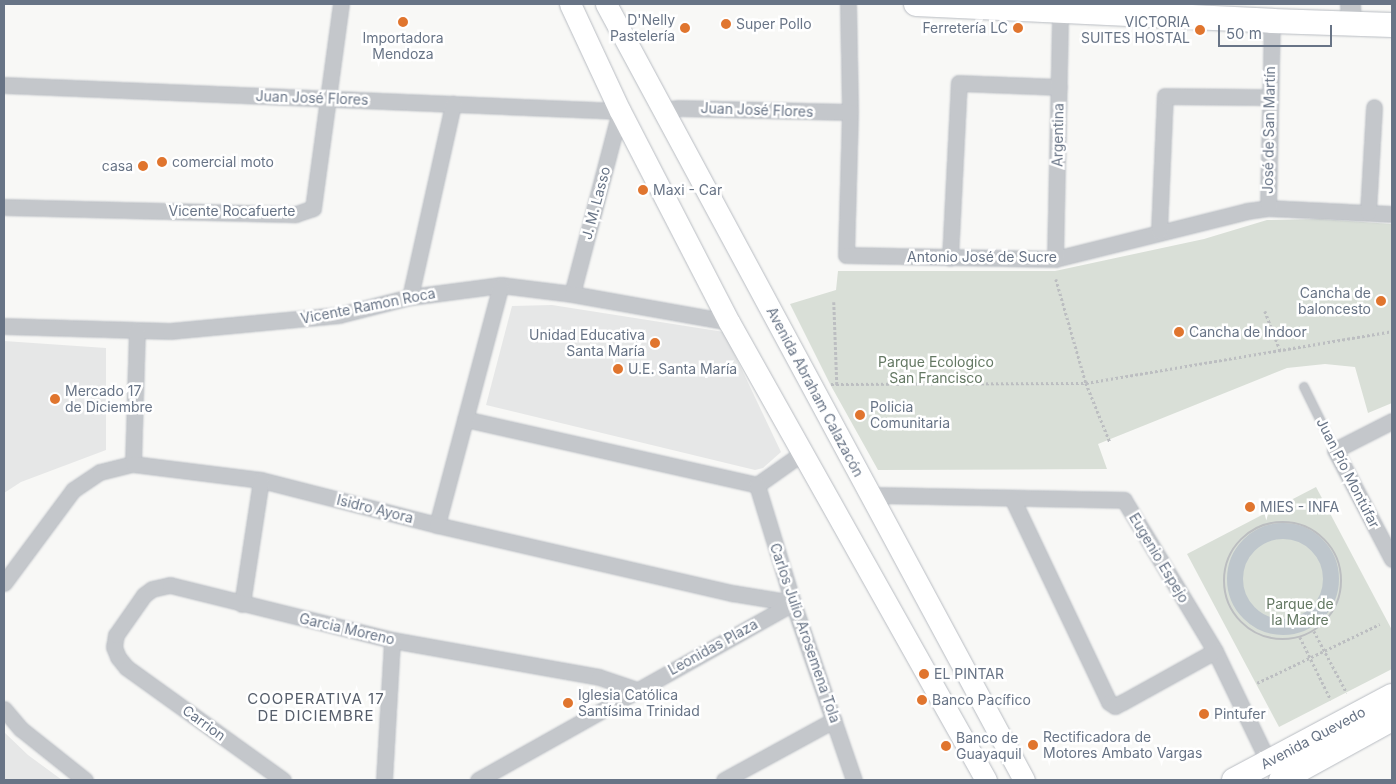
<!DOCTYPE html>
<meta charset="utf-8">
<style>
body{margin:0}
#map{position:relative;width:1396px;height:784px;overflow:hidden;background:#f8f8f6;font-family:Inter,sans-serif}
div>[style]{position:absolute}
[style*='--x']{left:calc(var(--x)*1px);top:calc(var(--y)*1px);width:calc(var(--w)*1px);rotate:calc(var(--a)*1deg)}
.built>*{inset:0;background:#e6e7e7}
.green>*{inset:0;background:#d9dfd7}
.canal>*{height:16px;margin:-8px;padding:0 8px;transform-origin:8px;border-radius:8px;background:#bec6cc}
.canal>.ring{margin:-8px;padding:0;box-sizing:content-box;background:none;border:16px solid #bec6cc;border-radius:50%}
.path>*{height:2.5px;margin-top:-1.25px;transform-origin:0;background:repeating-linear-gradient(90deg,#bcbec1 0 2.5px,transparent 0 5px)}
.path>.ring{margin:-1.25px;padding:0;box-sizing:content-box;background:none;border:2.5px solid #bcbec1;border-radius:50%}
.roads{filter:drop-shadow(0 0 1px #b8bcc2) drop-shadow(0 0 1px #b8bcc2)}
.service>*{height:8px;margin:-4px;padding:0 4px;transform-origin:4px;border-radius:4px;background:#c4c7cb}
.minor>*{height:15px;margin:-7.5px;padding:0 7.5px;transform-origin:7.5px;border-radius:7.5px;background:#c4c7cb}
.tertiary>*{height:19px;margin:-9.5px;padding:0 9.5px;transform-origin:9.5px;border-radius:9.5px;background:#c4c7cb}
.secondary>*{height:21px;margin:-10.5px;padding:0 10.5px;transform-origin:10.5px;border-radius:10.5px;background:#fff}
.primary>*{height:24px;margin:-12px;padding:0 12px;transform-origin:12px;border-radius:12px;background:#fff}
.dots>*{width:14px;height:14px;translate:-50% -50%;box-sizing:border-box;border:2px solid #fff;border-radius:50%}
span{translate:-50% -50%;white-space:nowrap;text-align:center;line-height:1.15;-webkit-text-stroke:5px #fff;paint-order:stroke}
.poi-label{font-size:14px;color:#687486}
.right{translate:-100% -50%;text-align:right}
.left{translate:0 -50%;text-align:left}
.street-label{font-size:14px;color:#687486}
.park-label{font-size:14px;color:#647863}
.neighbourhood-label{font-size:15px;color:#565e6b;letter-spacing:1px}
.frame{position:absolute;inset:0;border:5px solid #687486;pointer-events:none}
.scale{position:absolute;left:1218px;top:25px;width:114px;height:22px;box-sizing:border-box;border:2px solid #687486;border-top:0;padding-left:6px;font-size:15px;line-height:18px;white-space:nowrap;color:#687486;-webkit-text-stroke:4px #fff;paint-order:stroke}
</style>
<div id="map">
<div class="built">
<i style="clip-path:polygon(552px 305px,724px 332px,781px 452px,763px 468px,755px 470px,486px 405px,512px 306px)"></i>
<i style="clip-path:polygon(4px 341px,106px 348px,106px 450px,21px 482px,4px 493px)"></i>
<i style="clip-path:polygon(4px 732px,28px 755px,62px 780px,4px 780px)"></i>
</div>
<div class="green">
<i style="clip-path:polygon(1320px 219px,1392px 224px,1392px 403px,1368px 413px,1355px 367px,1325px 364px,1287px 368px,1098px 444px,1107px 469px,878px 470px,830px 384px,790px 304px,836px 290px,838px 271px,1055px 271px,1204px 239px,1267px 220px)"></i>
<i style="clip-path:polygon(1316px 487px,1392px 630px,1392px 669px,1279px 727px,1187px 554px)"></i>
</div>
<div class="canal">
<i class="ring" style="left:1235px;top:531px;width:80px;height:80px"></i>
</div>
<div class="path">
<i style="--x:1056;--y:279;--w:108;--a:73.9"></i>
<i style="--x:1086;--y:383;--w:64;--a:67.9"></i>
<i style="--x:834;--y:302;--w:83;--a:87.9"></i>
<i style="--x:1265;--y:311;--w:42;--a:69"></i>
<i style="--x:831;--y:384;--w:255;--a:-0.2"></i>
<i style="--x:1086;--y:383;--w:310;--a:-9.6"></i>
<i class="ring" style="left:1224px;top:522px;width:115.5px;height:115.5px"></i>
<i style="--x:1314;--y:631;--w:70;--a:62"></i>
<i style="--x:1300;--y:637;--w:70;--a:63.8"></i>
<i style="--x:1257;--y:683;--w:136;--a:-25.6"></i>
</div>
<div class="roads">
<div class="service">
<i style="--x:1304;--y:387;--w:70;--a:63.8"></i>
</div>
<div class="minor">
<i style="--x:848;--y:4;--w:108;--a:88.9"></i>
<i style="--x:850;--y:112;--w:143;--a:91.6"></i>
<i style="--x:846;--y:255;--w:209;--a:1.1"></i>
<i style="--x:1055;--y:259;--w:198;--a:-14"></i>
<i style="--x:1247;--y:211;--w:21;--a:-8"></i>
<i style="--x:1268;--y:208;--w:124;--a:2.8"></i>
<i style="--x:4;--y:85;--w:617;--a:2.42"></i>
<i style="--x:620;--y:111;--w:189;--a:104.7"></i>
<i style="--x:663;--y:110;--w:16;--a:-7"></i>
<i style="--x:679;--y:108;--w:171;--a:1.3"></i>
<i style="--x:4;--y:207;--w:292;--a:1.4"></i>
<i style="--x:296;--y:214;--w:18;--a:-19"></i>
<i style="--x:313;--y:208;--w:206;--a:-82.2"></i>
<i style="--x:1268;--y:208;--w:187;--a:-88.8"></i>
<i style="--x:1368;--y:212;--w:105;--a:-86.7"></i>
<i style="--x:1159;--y:231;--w:135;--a:-87.5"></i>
<i style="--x:1165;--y:96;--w:104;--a:0.6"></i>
<i style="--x:950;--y:258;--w:175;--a:-87.1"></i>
<i style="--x:959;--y:83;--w:100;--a:2.3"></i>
<i style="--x:1055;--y:259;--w:247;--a:-88.8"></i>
<i style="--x:410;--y:297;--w:198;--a:-77.4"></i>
<i style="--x:4;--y:326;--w:166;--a:1.7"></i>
<i style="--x:170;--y:331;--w:170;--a:-5.4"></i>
<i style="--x:339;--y:315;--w:73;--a:-14.2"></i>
<i style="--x:410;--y:297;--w:92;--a:-7.5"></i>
<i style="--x:501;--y:285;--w:72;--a:7.2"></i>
<i style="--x:572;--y:294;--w:159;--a:10.1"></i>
<i style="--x:465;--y:419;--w:299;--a:12.7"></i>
<i style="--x:757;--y:485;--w:54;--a:-35.2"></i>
<i style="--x:1392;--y:421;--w:64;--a:153"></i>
<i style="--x:1335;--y:450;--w:123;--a:62.4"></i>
<i style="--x:133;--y:464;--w:133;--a:-88.3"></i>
<i style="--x:757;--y:485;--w:123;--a:73"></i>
<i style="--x:793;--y:603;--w:187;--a:71"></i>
<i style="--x:871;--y:495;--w:253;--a:1.1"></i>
<i style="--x:1124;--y:500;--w:176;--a:58.9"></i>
<i style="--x:1215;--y:651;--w:122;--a:64.3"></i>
<i style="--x:1013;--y:500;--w:224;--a:64.6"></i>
<i style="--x:1109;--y:702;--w:7;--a:34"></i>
<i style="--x:1115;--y:706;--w:9;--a:-27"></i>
<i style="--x:1123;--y:702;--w:105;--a:-29"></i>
<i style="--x:437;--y:525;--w:248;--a:-75.1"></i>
<i style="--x:4;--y:583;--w:116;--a:-53.4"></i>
<i style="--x:73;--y:490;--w:32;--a:-34"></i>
<i style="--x:100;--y:472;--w:34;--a:-14"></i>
<i style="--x:133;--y:464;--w:129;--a:7.1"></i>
<i style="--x:261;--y:480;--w:182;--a:14.3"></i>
<i style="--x:437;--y:525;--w:303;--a:13"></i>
<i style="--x:732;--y:593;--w:62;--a:9.3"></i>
<i style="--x:242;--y:604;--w:125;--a:-81.3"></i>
<i style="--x:4;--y:709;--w:26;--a:50"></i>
<i style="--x:21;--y:729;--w:82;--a:38.6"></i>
<i style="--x:283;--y:780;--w:193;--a:-144.3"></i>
<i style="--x:126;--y:667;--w:13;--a:-129"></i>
<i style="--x:118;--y:657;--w:11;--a:-112"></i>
<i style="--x:114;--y:647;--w:12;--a:-81"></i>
<i style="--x:116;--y:635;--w:49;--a:-55"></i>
<i style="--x:144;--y:595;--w:10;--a:-37"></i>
<i style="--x:152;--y:589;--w:18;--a:-13"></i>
<i style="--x:170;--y:585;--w:229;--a:13.9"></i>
<i style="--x:392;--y:640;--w:210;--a:10.1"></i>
<i style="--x:599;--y:677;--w:39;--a:19"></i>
<i style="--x:384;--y:780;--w:140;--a:-86.7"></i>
<i style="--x:478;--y:780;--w:361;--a:-29.3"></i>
<i style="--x:724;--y:780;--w:125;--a:-28.6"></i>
</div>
<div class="tertiary">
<i style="--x:1350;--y:4;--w:20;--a:87"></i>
</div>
<div class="secondary">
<i style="--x:570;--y:4;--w:118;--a:65"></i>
<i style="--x:620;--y:111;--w:237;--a:62.7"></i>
<i style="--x:729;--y:322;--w:525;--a:60.7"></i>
<i style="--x:606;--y:4;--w:881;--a:61.69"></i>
</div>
<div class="primary">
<i style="--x:916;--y:4;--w:356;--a:2.7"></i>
<i style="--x:1272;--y:21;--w:120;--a:1.9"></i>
<i style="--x:1234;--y:780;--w:179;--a:-28"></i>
<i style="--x:1281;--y:780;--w:127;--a:-28.8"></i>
</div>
</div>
<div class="dots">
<i style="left:403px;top:22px;background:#e0752e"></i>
<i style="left:726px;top:24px;background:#e0752e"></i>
<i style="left:685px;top:28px;background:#e0752e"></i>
<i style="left:1018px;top:28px;background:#e0752e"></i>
<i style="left:1200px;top:30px;background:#e0752e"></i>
<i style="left:162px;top:162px;background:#e0752e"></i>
<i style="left:143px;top:166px;background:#e0752e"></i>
<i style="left:643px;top:190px;background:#e0752e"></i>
<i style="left:1381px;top:301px;background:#e0752e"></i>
<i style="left:1179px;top:332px;background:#e0752e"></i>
<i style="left:655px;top:343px;background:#e0752e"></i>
<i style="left:618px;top:369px;background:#e0752e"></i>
<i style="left:55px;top:399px;background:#e0752e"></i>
<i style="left:860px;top:415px;background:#e0752e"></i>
<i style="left:1250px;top:507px;background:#e0752e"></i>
<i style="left:924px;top:674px;background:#e0752e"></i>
<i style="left:922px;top:700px;background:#e0752e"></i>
<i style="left:568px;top:703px;background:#e0752e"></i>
<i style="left:1204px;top:714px;background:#e0752e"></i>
<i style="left:1033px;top:745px;background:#e0752e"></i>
<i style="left:946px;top:746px;background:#e0752e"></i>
</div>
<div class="poi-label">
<span class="right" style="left:675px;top:28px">D'Nelly<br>Pastelería</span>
<span class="right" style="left:1190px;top:30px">VICTORIA<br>SUITES HOSTAL</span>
<span class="left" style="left:736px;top:24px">Super Pollo</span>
<span class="right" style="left:1008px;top:28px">Ferretería LC</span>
<span style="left:403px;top:46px">Importadora<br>Mendoza</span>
<span class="left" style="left:172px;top:162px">comercial moto</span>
<span class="right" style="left:133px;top:166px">casa</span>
<span class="left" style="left:653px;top:190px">Maxi - Car</span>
<span class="right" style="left:1371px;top:301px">Cancha de<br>baloncesto</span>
<span class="left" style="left:1189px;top:332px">Cancha de Indoor</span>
<span class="right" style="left:645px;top:343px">Unidad Educativa<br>Santa María</span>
<span class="left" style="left:628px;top:369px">U.E. Santa María</span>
<span class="left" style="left:65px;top:399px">Mercado 17<br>de Diciembre</span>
<span class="left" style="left:870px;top:415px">Policia<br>Comunitaria</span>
<span class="left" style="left:1260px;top:507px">MIES - INFA</span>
<span class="left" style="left:934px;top:674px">EL PINTAR</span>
<span class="left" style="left:578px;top:703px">Iglesia Católica<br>Santísima Trinidad</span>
<span class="left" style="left:932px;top:700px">Banco Pacífico</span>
<span class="left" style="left:1214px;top:714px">Pintufer</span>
<span class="left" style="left:1043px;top:745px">Rectificadora de<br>Motores Ambato Vargas</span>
<span class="left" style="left:956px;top:746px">Banco de<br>Guayaquil</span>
</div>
<div class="street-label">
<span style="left:312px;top:98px;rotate:2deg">Juan José Flores</span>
<span style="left:757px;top:110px;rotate:2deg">Juan José Flores</span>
<span style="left:1269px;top:130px;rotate:-89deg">José de San Martín</span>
<span style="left:1058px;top:135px;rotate:-89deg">Argentina</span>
<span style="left:596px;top:203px;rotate:-75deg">J. M. Lasso</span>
<span style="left:232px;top:211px">Vicente Rocafuerte</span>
<span style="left:982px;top:257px">Antonio José de Sucre</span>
<span style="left:368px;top:306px;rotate:-11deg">Vicente Ramon Roca</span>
<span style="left:815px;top:392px;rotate:62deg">Avenida Abraham Calazacón</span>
<span style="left:1348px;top:473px;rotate:63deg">Juan Pío Montúfar</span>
<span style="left:375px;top:509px;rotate:14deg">Isidro Ayora</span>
<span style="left:1159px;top:558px;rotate:59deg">Eugenio Espejo</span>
<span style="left:347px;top:629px;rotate:13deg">Garcia Moreno</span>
<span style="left:805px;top:633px;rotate:71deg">Carlos Julio Arosemena Tola</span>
<span style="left:713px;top:647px;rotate:-29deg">Leonidas Plaza</span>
<span style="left:204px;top:723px;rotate:36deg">Carrion</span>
<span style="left:1313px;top:738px;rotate:-28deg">Avenida Quevedo</span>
</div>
<div class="park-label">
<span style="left:936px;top:370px">Parque Ecologico<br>San Francisco</span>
<span style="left:1300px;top:612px">Parque de<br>la Madre</span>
</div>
<div class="neighbourhood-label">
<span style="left:316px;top:707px">COOPERATIVA 17<br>DE DICIEMBRE</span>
</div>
<div class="frame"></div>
<div class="scale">50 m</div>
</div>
